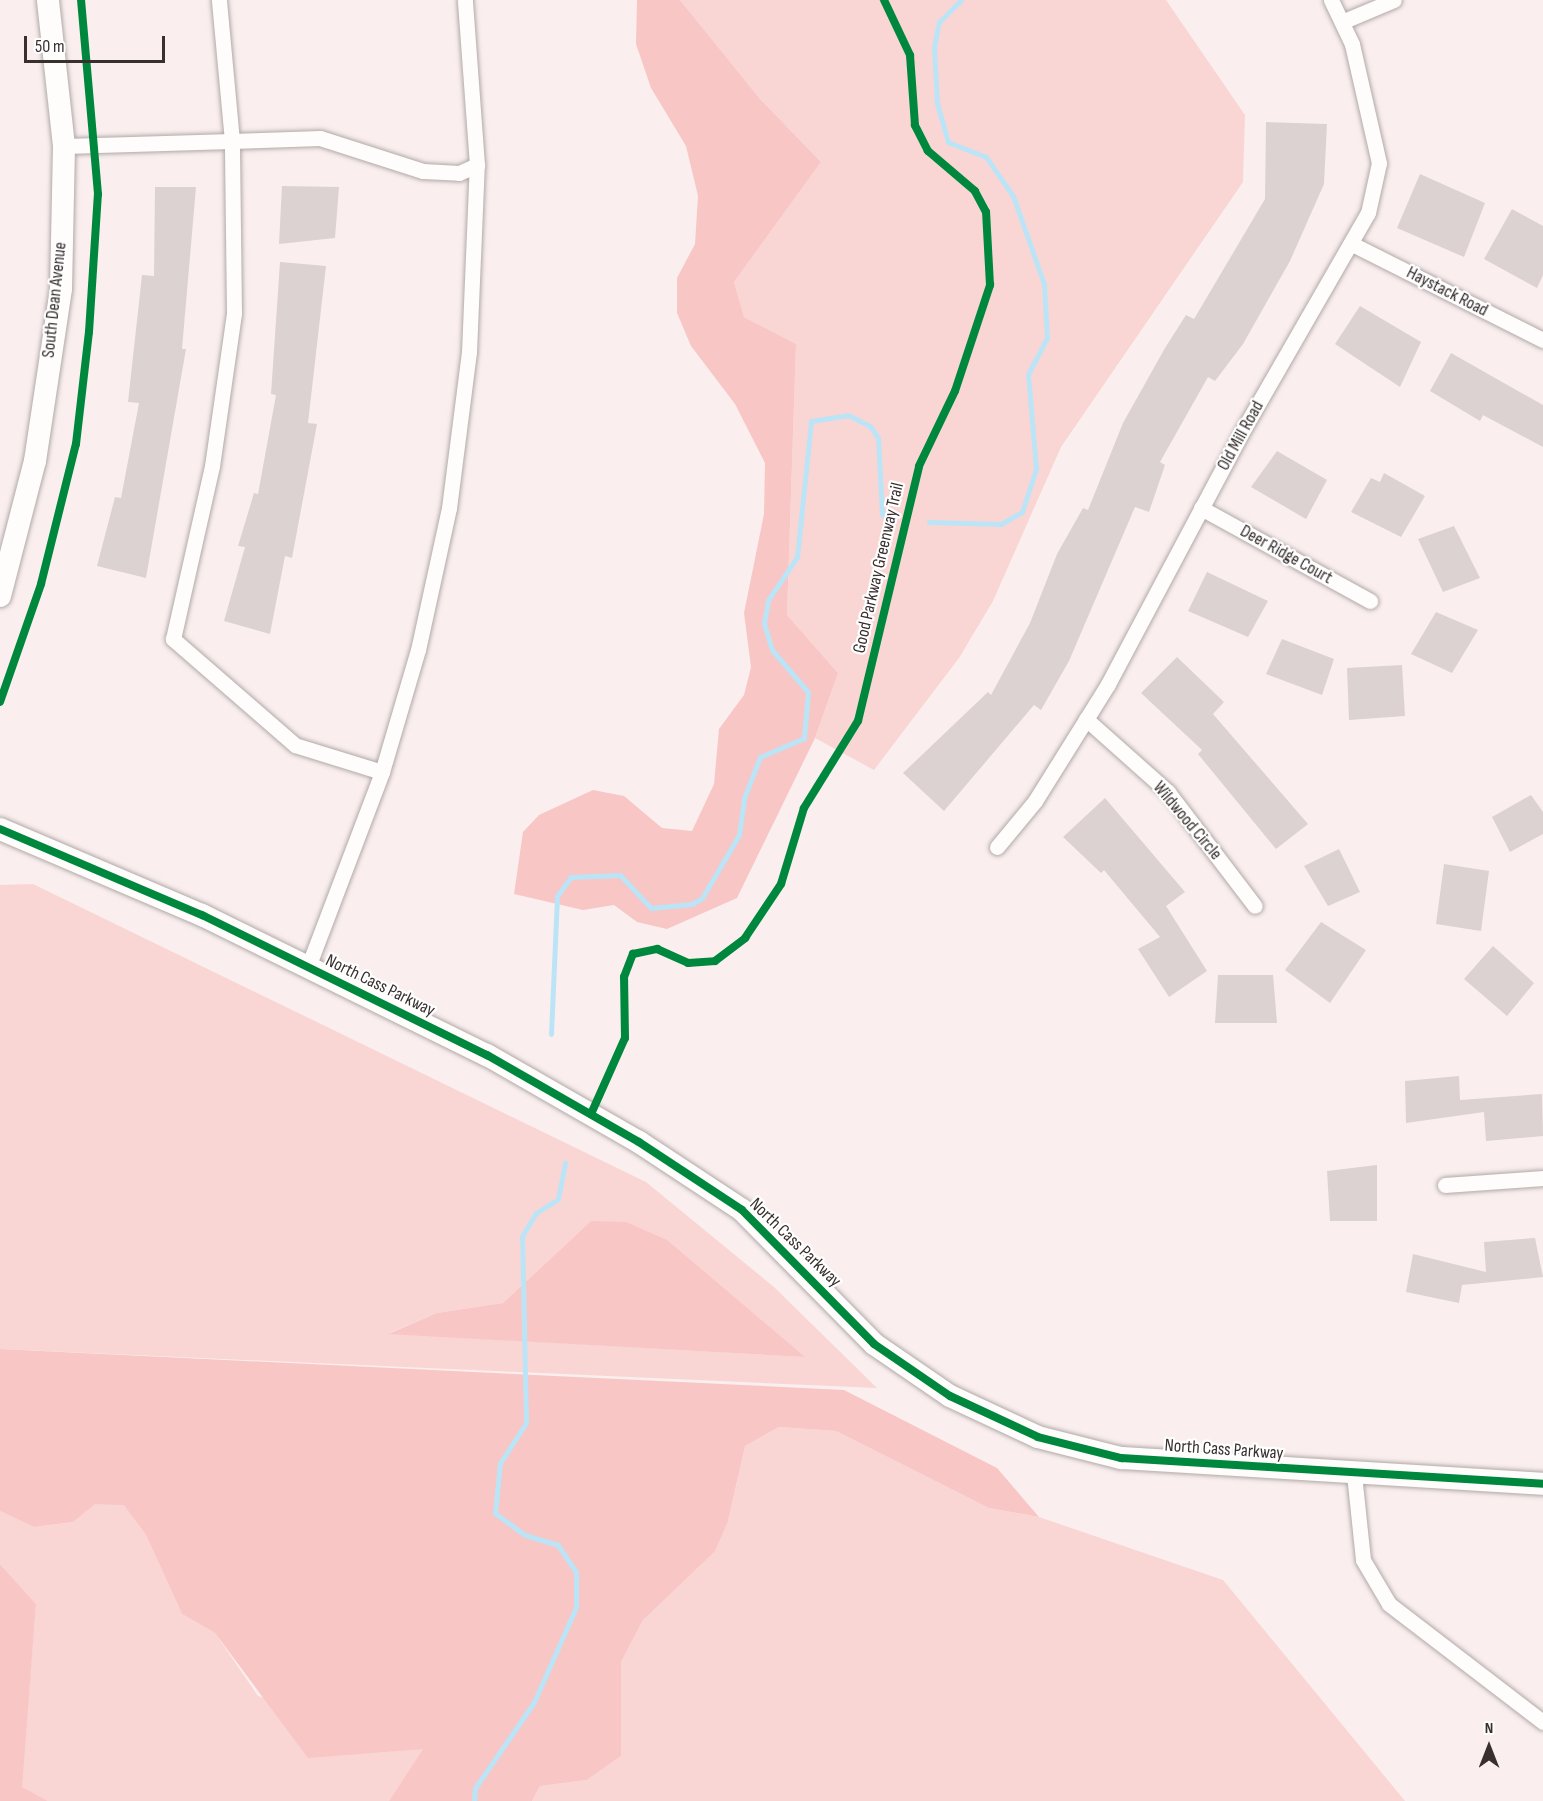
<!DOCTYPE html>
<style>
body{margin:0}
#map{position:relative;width:1543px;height:1801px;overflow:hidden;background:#faefee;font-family:"Sofia Sans Condensed",sans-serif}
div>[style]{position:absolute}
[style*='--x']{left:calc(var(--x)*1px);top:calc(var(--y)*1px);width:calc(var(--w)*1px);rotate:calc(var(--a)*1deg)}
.green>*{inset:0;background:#f9d6d4}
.forest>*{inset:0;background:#f8c6c4}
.stream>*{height:5px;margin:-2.5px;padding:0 2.5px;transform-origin:2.5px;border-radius:2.5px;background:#bce4f7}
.building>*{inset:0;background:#dcd2d1}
.roads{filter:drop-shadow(0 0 2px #b1a9a8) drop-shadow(0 0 2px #b1a9a8)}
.street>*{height:15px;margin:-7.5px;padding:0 7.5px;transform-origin:7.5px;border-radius:7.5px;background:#fefdfc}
.secondary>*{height:22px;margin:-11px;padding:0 11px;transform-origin:11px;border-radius:11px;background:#fefdfc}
.cycleway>*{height:8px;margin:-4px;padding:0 4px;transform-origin:4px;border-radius:4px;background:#00873e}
span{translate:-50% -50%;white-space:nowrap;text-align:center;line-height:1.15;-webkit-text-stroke:4.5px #fff;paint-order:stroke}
.street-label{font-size:18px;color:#382f2f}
.north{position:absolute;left:1459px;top:1717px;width:60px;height:60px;-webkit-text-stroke:4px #fff;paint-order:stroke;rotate:0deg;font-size:16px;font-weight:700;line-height:24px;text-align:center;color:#382f2f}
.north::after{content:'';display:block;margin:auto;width:21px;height:27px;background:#382f2f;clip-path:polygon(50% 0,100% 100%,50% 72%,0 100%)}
.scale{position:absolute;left:24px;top:36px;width:141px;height:27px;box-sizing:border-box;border:3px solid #382f2f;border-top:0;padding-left:8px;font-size:18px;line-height:21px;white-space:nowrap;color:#382f2f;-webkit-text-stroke:4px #fff;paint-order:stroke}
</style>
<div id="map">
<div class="green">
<i style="clip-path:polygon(680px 0,1166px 0,1245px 115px,1243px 182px,1061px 447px,993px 601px,959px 658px,874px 770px,815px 738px,838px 673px,787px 615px,796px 344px,744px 317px,734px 282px,821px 162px,760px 99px)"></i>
<i style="clip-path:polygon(evenodd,33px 884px,646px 1182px,774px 1287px,877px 1388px,0 1349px,0 885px,33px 884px,591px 1221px,804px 1357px,389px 1333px,437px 1313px,503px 1303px,591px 1221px)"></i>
<i style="clip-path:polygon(779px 1427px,836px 1431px,989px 1508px,1039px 1517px,1223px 1580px,1405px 1801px,532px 1801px,540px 1786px,587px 1780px,621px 1756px,621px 1662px,643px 1620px,728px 1521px,745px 1446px)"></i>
<i style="clip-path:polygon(95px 1503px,124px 1504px,146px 1535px,182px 1614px,215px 1633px,258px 1696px,424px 1748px,389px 1801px,48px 1801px,21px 1787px,36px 1604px,0 1564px,0 1511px,34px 1527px,73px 1522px)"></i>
</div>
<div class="forest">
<i style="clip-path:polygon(637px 0,680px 0,760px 99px,821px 162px,734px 282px,744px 317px,796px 344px,787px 615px,838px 673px,815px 738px,737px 898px,667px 929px,637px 922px,614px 905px,583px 910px,514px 894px,523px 832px,539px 815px,593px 790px,624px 796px,662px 828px,692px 831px,714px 784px,719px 729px,744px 695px,751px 667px,744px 613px,764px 514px,765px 463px,735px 404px,691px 346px,677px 313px,677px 278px,695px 244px,698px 196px,686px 146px,651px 88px,636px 44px)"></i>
<i style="clip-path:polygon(591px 1221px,626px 1222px,667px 1240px,805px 1357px,388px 1334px,437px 1313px,503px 1303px)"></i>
<i style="clip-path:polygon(0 1349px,844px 1390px,997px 1468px,1039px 1517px,989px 1508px,836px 1431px,779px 1427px,745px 1446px,728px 1521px,715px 1551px,643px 1620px,621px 1662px,621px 1756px,587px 1780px,540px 1786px,532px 1801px,389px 1801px,423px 1749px,308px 1758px,215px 1633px,182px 1614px,146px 1535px,124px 1505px,95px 1504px,73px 1522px,34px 1527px,0 1511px)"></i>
<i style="clip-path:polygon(0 1564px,36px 1604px,22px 1787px,48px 1801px,0 1801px)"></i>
</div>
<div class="stream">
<i style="--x:929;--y:522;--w:72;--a:1.6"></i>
<i style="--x:1001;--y:524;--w:24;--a:-30"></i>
<i style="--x:1022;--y:512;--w:45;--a:-72"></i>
<i style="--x:1036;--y:469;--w:95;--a:-94.8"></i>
<i style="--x:1028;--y:374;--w:41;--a:-62.2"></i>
<i style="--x:1047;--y:338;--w:54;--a:-93.2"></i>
<i style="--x:1044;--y:284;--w:93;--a:-109.4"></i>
<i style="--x:1013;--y:196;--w:47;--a:-124.7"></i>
<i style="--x:986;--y:157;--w:41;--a:-158.5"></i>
<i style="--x:948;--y:142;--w:41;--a:-105.8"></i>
<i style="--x:937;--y:103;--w:56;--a:-93.1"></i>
<i style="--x:934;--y:47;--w:25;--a:-79"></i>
<i style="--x:939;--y:22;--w:31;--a:-45"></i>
<i style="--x:551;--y:1034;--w:138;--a:-87.5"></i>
<i style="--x:557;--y:896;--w:24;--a:-54"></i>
<i style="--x:571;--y:877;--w:49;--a:-2.3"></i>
<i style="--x:620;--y:875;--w:45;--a:46.8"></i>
<i style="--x:651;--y:908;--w:41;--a:-5.6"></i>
<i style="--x:692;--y:904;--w:12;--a:-31"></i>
<i style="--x:702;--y:898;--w:73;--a:-59.6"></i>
<i style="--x:739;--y:835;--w:37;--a:-82"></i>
<i style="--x:744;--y:798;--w:44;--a:-68.7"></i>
<i style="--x:760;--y:757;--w:48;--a:-23.4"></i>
<i style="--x:804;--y:738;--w:46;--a:-85"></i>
<i style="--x:808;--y:692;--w:55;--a:-130.6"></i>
<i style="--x:772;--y:650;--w:28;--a:-107"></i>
<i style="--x:764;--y:623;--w:23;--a:-80"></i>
<i style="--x:768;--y:600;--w:52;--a:-56"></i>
<i style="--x:797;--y:557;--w:137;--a:-84.1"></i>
<i style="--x:811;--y:421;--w:37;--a:-9"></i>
<i style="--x:848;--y:415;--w:25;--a:27"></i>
<i style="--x:870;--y:426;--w:14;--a:56"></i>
<i style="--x:878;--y:438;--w:76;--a:87"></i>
<i style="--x:882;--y:514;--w:14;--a:39"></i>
<i style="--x:474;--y:1801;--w:13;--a:-86"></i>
<i style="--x:475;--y:1788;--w:104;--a:-55.5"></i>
<i style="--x:534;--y:1702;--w:104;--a:-66.1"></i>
<i style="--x:576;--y:1607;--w:35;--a:-90"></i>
<i style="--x:576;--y:1572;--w:32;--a:-124"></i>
<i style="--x:558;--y:1545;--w:34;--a:-163"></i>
<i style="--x:525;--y:1535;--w:37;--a:-144"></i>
<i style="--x:495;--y:1513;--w:50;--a:-84.3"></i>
<i style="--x:500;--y:1463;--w:48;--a:-57"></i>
<i style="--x:526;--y:1423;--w:187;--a:-91.2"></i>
<i style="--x:522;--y:1236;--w:27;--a:-59"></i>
<i style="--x:536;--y:1213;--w:26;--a:-32"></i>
<i style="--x:558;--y:1199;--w:37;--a:-79"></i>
</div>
<div class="building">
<i style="clip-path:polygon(1266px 122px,1327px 124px,1324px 184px,1290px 261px,1243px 344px,1215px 381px,1208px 377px,1160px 462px,1165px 465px,1149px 512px,1135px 507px,1069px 661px,1041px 710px,1034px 705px,944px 811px,903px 773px,988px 692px,991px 695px,1030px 623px,1057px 554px,1083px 508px,1088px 510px,1123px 423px,1165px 348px,1186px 315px,1194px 319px,1265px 199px)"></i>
<i style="clip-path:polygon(1420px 174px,1485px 203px,1464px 257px,1397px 228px)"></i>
<i style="clip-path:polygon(282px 186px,339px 187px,335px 238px,279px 244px)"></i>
<i style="clip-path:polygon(155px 187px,196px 187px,182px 349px,186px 349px,146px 578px,97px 566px,115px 497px,121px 498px,139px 403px,128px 402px,142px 275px,154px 276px)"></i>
<i style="clip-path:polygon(1512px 209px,1543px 226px,1543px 275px,1537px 288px,1484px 259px)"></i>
<i style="clip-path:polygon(280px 262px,326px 266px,308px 423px,317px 424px,292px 558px,285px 556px,270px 634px,224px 621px,245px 547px,238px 546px,254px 493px,258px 494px,276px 395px,271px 394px)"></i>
<i style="clip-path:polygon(1360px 306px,1421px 342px,1400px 387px,1335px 344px)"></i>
<i style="clip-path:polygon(1451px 353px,1543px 405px,1543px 447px,1483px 415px,1480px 421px,1430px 391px)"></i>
<i style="clip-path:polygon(1277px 451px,1327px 480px,1306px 519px,1251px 487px)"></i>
<i style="clip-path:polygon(1384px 473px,1425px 496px,1401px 537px,1351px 512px,1371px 478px,1380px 482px)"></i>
<i style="clip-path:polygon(1454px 526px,1480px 578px,1443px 592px,1418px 539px)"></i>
<i style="clip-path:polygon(1207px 572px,1268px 601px,1248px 637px,1188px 611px)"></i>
<i style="clip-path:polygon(1436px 612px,1478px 630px,1452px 673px,1411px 654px)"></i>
<i style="clip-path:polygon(1282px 639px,1334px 659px,1322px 695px,1266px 674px)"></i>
<i style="clip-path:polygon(1177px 657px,1224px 702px,1213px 714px,1308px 824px,1276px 849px,1198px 754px,1202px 750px,1141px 693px)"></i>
<i style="clip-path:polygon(1402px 665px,1405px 716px,1349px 720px,1347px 668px)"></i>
<i style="clip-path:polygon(1531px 795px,1543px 812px,1543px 834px,1510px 852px,1492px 817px)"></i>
<i style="clip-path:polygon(1105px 798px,1185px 892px,1166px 906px,1207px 971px,1169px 997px,1138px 949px,1160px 937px,1104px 870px,1101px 873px,1063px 837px)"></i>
<i style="clip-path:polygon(1339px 849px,1360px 892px,1328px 906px,1304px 866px)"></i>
<i style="clip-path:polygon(1444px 864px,1489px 871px,1481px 931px,1436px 924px)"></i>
<i style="clip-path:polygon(1321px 922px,1366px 950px,1330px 1003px,1285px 970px)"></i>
<i style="clip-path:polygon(1493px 946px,1534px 983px,1507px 1016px,1464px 979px)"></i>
<i style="clip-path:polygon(1218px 975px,1273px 975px,1277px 1023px,1215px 1023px)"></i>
<i style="clip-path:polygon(1459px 1076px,1460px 1100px,1542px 1094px,1543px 1136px,1486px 1141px,1484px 1112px,1406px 1123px,1405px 1081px)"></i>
<i style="clip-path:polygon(1377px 1165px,1377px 1221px,1330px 1221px,1327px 1171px)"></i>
<i style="clip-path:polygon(1535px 1238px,1543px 1277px,1462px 1285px,1459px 1303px,1406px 1292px,1413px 1254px,1486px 1272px,1484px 1242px)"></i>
</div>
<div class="roads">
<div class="street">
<i style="--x:1344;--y:21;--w:54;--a:-22.8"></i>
<i style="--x:64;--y:146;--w:168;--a:-1.7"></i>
<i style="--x:232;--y:141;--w:142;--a:-95.3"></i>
<i style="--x:1352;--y:244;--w:214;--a:26.7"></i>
<i style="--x:1201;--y:508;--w:193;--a:28.8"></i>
<i style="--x:1086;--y:719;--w:110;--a:41.7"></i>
<i style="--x:1168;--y:792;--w:143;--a:52.7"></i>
<i style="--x:382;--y:772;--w:91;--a:-162.8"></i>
<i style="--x:295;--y:745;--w:162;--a:-139"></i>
<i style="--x:173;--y:639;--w:177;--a:-77.3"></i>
<i style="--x:212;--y:466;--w:155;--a:-81.8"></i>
<i style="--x:234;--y:313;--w:172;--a:-90.7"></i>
<i style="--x:232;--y:141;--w:88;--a:-2"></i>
<i style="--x:320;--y:138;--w:108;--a:17.8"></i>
<i style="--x:423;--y:171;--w:36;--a:3"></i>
<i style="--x:459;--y:173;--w:20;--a:-24"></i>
<i style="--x:477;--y:165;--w:165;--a:-94.2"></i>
<i style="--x:997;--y:847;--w:60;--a:-50.4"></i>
<i style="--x:1035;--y:801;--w:138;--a:-58"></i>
<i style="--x:1108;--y:684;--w:288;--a:-62"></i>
<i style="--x:1243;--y:430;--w:250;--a:-60.1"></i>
<i style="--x:1368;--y:213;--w:51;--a:-77.6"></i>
<i style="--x:1379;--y:163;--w:122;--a:-102.8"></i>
<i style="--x:1352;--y:44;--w:49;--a:-115.5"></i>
<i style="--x:308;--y:967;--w:209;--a:-69.2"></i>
<i style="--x:382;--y:772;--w:127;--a:-73.6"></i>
<i style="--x:418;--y:650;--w:145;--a:-77.7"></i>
<i style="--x:449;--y:508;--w:157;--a:-82.7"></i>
<i style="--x:469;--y:352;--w:187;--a:-87.6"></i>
<i style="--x:1445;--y:1185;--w:98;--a:-4.1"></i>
<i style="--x:1354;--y:1474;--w:86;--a:84"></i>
<i style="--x:1363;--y:1560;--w:51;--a:59.4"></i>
<i style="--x:1389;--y:1604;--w:194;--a:37.5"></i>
</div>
<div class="secondary">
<i style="--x:0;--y:596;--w:139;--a:-75.5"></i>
<i style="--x:35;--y:461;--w:174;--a:-81.4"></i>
<i style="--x:61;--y:289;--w:143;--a:-88.8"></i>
<i style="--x:64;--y:146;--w:147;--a:-96.3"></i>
<i style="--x:0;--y:829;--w:220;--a:23.1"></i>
<i style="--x:202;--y:915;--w:318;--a:26.2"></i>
<i style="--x:487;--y:1055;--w:175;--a:29.8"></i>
<i style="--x:639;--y:1142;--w:123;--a:33.4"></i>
<i style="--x:742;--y:1210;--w:188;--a:45.4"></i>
<i style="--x:874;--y:1344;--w:92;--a:34.4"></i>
<i style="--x:950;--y:1396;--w:97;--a:25"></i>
<i style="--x:1038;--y:1437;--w:86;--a:14.2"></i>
<i style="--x:1121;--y:1458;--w:423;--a:3.5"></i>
</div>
</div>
<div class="cycleway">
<i style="--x:0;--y:702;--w:125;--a:-70.8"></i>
<i style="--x:41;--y:584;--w:144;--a:-76"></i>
<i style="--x:76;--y:444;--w:113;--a:-83.4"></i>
<i style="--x:89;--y:332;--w:138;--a:-86.3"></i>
<i style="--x:98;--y:194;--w:195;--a:-95"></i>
<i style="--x:0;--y:829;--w:220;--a:23.1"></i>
<i style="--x:202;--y:915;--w:318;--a:26.2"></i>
<i style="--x:487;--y:1055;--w:175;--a:29.8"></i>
<i style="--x:639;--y:1142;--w:123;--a:33.4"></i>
<i style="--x:742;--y:1210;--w:188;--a:45.4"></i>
<i style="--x:874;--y:1344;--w:92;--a:34.4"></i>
<i style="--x:950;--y:1396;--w:97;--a:25"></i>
<i style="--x:1038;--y:1437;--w:86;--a:14.2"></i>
<i style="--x:1121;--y:1458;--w:423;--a:3.5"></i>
<i style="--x:591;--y:1114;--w:83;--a:-65.9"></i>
<i style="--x:625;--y:1038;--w:61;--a:-90.9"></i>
<i style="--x:624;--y:977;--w:25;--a:-69"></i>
<i style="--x:633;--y:954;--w:25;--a:-12"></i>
<i style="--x:657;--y:949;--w:34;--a:24"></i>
<i style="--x:688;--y:963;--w:27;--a:-4"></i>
<i style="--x:715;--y:961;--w:38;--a:-37"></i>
<i style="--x:745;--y:938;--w:65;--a:-56.3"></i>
<i style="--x:781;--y:884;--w:79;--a:-73.2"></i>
<i style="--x:804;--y:808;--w:102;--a:-58.2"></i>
<i style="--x:858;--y:721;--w:262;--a:-76.5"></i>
<i style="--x:919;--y:466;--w:83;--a:-64.4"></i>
<i style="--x:955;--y:391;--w:112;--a:-71.7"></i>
<i style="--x:990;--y:285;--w:73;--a:-93.1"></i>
<i style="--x:986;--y:212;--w:24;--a:-118"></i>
<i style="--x:975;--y:191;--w:62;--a:-139.6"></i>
<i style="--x:928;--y:151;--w:29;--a:-117"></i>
<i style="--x:915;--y:125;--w:70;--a:-94.1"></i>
<i style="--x:910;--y:55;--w:61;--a:-115.3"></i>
</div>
<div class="street-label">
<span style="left:1447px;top:292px;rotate:27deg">Haystack Road</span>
<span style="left:55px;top:300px;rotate:-84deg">South Dean Avenue</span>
<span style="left:1241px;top:436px;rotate:-61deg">Old Mill Road</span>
<span style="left:1286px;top:555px;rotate:29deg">Deer Ridge Court</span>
<span style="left:879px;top:568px;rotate:-77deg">Good Parkway Greenway Trail</span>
<span style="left:1187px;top:821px;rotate:50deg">Wildwood Circle</span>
<span style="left:380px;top:986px;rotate:26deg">North Cass Parkway</span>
<span style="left:795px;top:1243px;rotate:44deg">North Cass Parkway</span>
<span style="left:1224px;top:1450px;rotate:4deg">North Cass Parkway</span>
</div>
<div class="north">N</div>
<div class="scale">50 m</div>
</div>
